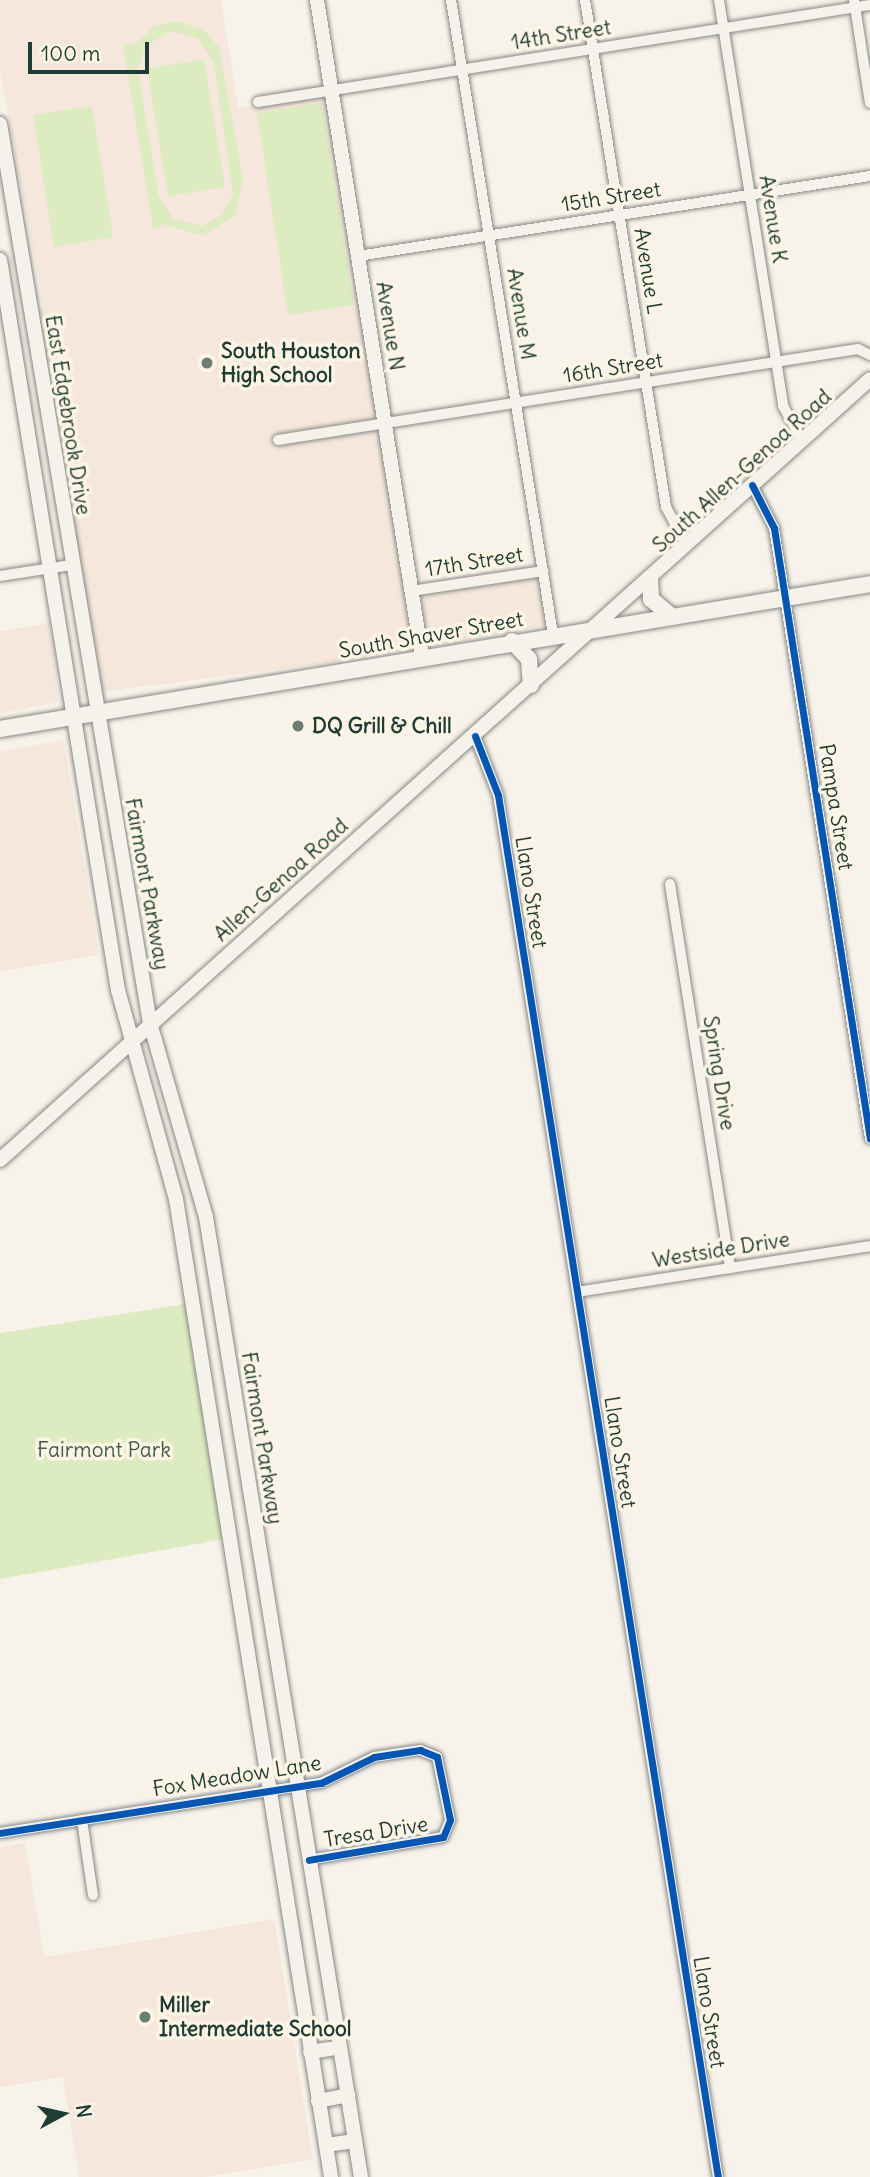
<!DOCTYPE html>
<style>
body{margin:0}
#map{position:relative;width:870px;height:2177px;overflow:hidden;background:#f7f3ea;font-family:Delius,sans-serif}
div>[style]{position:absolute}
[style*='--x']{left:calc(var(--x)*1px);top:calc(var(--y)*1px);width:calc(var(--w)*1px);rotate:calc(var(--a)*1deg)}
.built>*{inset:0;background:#f5e7dc}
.green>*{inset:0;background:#ddecc0}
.roads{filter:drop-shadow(0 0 2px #868984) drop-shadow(0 0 2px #868984)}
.street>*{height:10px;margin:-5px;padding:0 5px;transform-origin:5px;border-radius:5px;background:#f5f2ec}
.secondary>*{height:14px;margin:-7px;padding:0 7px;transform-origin:7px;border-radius:7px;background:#f5f2ec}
.primary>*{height:16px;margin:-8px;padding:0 8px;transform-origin:8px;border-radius:8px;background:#f5f2ec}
.cycleway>*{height:7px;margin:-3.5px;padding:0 3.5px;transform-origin:3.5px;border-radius:3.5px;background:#0057b8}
.dots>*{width:19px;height:19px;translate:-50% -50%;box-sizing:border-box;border:4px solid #fcf5e5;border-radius:50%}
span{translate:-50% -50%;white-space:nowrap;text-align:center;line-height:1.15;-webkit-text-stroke:7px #fcf5e5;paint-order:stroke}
.street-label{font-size:21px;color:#1f3d34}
.poi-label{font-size:21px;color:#1f3d34;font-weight:700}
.left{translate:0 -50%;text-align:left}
.park-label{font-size:21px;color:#415f49}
.north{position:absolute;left:28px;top:2079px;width:70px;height:70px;-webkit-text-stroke:5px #fcf5e5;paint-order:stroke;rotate:82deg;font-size:19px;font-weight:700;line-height:28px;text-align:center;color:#1f3d34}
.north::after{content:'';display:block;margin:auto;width:24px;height:32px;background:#1f3d34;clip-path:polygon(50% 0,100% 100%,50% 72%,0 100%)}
.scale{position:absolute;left:28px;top:42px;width:121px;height:32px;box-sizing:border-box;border:4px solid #1f3d34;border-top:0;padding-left:9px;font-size:21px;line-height:24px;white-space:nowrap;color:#1f3d34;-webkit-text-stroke:5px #fcf5e5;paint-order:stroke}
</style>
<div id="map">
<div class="built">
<i style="clip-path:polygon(0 0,221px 0,238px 108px,328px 93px,417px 651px,101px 692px,34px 311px,44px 309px,0 72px)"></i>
<i style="clip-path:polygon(539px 575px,547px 625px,424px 649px,415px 593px)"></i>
<i style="clip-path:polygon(49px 623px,59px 702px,0 713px,0 631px)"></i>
<i style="clip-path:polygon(64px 740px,99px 955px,0 971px,0 751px)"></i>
<i style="clip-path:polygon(25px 1843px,44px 1957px,274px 1919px,313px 2159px,205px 2177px,79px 2177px,63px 2077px,0 2087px,0 1847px)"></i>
</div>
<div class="green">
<i style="clip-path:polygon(evenodd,176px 21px,204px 30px,219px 47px,243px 180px,235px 216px,203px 236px,163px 224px,153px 229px,123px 44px,134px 45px,154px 26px,176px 21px,170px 31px,198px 38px,214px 63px,233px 194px,222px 215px,202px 226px,173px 219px,158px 194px,138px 69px,145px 47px,170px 31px)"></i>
<i style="clip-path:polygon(204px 59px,225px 187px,168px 196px,147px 69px)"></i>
<i style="clip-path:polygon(322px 103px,354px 305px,288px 315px,257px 113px)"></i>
<i style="clip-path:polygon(92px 106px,113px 237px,54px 247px,33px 115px)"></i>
<i style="clip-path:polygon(185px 1304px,225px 1539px,0 1579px,0 1333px)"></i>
</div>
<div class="roads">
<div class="street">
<i style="--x:451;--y:0;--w:643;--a:80.87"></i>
<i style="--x:585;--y:0;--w:513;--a:80.92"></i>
<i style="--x:666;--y:507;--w:42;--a:61.6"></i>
<i style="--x:719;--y:0;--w:411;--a:81"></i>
<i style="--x:783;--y:406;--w:39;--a:61"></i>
<i style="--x:854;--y:0;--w:104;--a:81.2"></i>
<i style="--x:258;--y:102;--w:620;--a:-9.01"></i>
<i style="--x:358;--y:256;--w:518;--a:-8.88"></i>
<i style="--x:278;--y:440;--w:587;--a:-8.92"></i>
<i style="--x:858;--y:349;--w:13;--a:27"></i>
<i style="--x:752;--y:485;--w:48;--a:62.9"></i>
<i style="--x:774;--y:528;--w:618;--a:81.07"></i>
<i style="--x:0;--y:576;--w:72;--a:-8.8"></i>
<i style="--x:411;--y:591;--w:134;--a:-8.6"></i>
<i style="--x:475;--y:736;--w:63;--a:68.7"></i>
<i style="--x:498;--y:795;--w:1399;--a:80.96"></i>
<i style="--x:670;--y:884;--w:389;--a:81.1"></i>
<i style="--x:577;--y:1292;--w:297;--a:-8.9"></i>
<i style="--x:82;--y:1820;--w:76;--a:81.7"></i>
<i style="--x:0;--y:1833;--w:325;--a:-8.9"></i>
<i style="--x:321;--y:1783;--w:59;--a:-26.1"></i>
<i style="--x:374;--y:1757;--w:47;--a:-8.7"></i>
<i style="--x:420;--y:1750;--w:18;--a:22"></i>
<i style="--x:437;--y:1757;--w:64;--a:78.3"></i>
<i style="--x:450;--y:1820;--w:18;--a:112"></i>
<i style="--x:443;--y:1837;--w:136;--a:170.3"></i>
</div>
<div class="secondary">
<i style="--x:317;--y:0;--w:665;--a:80.92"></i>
<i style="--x:0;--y:124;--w:911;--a:80.53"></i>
<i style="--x:150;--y:1023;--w:202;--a:73.9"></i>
<i style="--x:206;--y:1217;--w:972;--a:80.83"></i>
<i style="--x:0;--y:260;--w:739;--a:80.82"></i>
<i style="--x:118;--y:990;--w:217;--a:74.5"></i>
<i style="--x:176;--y:1199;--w:990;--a:80.99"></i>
<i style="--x:0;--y:1160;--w:1169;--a:-41.91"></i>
<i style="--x:310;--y:2052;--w:30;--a:-9"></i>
<i style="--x:318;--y:2101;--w:31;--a:-11"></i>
<i style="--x:326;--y:2145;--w:29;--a:-8"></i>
</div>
<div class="primary">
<i style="--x:650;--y:578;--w:21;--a:87"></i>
<i style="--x:651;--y:599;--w:25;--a:40"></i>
<i style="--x:512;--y:641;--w:25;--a:47"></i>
<i style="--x:529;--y:659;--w:26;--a:86"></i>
<i style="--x:0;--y:729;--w:882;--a:-9.46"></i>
</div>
</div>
<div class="cycleway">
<i style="--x:752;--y:485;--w:48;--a:62.9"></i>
<i style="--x:774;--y:528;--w:618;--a:81.07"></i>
<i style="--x:475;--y:736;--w:63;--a:68.7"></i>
<i style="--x:498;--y:795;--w:1399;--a:80.96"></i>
<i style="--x:0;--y:1833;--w:325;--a:-8.9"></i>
<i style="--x:321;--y:1783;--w:59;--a:-26.1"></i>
<i style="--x:374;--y:1757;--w:47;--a:-8.7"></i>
<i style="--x:420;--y:1750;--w:18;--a:22"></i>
<i style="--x:437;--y:1757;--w:64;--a:78.3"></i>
<i style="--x:450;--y:1820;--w:18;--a:112"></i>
<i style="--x:443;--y:1837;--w:136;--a:170.3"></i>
</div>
<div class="dots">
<i style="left:207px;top:363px;background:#6b7d74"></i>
<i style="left:298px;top:726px;background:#6b7d74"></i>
<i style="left:145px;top:2017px;background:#6b7d74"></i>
</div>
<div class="street-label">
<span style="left:561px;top:35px;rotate:-9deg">14th Street</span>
<span style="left:611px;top:197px;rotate:-9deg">15th Street</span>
<span style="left:773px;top:219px;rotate:81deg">Avenue K</span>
<span style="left:648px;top:271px;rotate:81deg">Avenue L</span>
<span style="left:521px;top:314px;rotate:81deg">Avenue M</span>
<span style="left:390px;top:326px;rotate:81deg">Avenue N</span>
<span style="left:613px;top:368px;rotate:-9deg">16th Street</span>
<span style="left:68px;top:415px;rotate:81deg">East Edgebrook Drive</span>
<span style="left:742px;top:471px;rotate:-42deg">South Allen-Genoa Road</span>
<span style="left:474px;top:562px;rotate:-9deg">17th Street</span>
<span style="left:431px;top:635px;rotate:-10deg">South Shaver Street</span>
<span style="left:836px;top:807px;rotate:81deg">Pampa Street</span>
<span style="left:281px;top:880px;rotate:-42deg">Allen-Genoa Road</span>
<span style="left:147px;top:884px;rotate:80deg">Fairmont Parkway</span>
<span style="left:531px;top:892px;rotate:81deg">Llano Street</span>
<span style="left:719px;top:1073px;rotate:81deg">Spring Drive</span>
<span style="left:721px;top:1250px;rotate:-9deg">Westside Drive</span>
<span style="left:262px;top:1438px;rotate:81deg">Fairmont Parkway</span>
<span style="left:620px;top:1452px;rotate:81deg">Llano Street</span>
<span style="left:237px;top:1776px;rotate:-9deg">Fox Meadow Lane</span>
<span style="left:376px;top:1832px;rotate:-9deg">Tresa Drive</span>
<span style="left:709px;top:2012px;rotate:81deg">Llano Street</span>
</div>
<div class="poi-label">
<span class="left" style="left:221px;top:363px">South Houston<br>High School</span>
<span class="left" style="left:312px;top:726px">DQ Grill &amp; Chill</span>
<span class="left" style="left:159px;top:2017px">Miller<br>Intermediate School</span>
</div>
<div class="park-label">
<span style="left:104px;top:1450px">Fairmont Park</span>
</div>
<div class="north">N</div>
<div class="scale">100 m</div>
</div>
